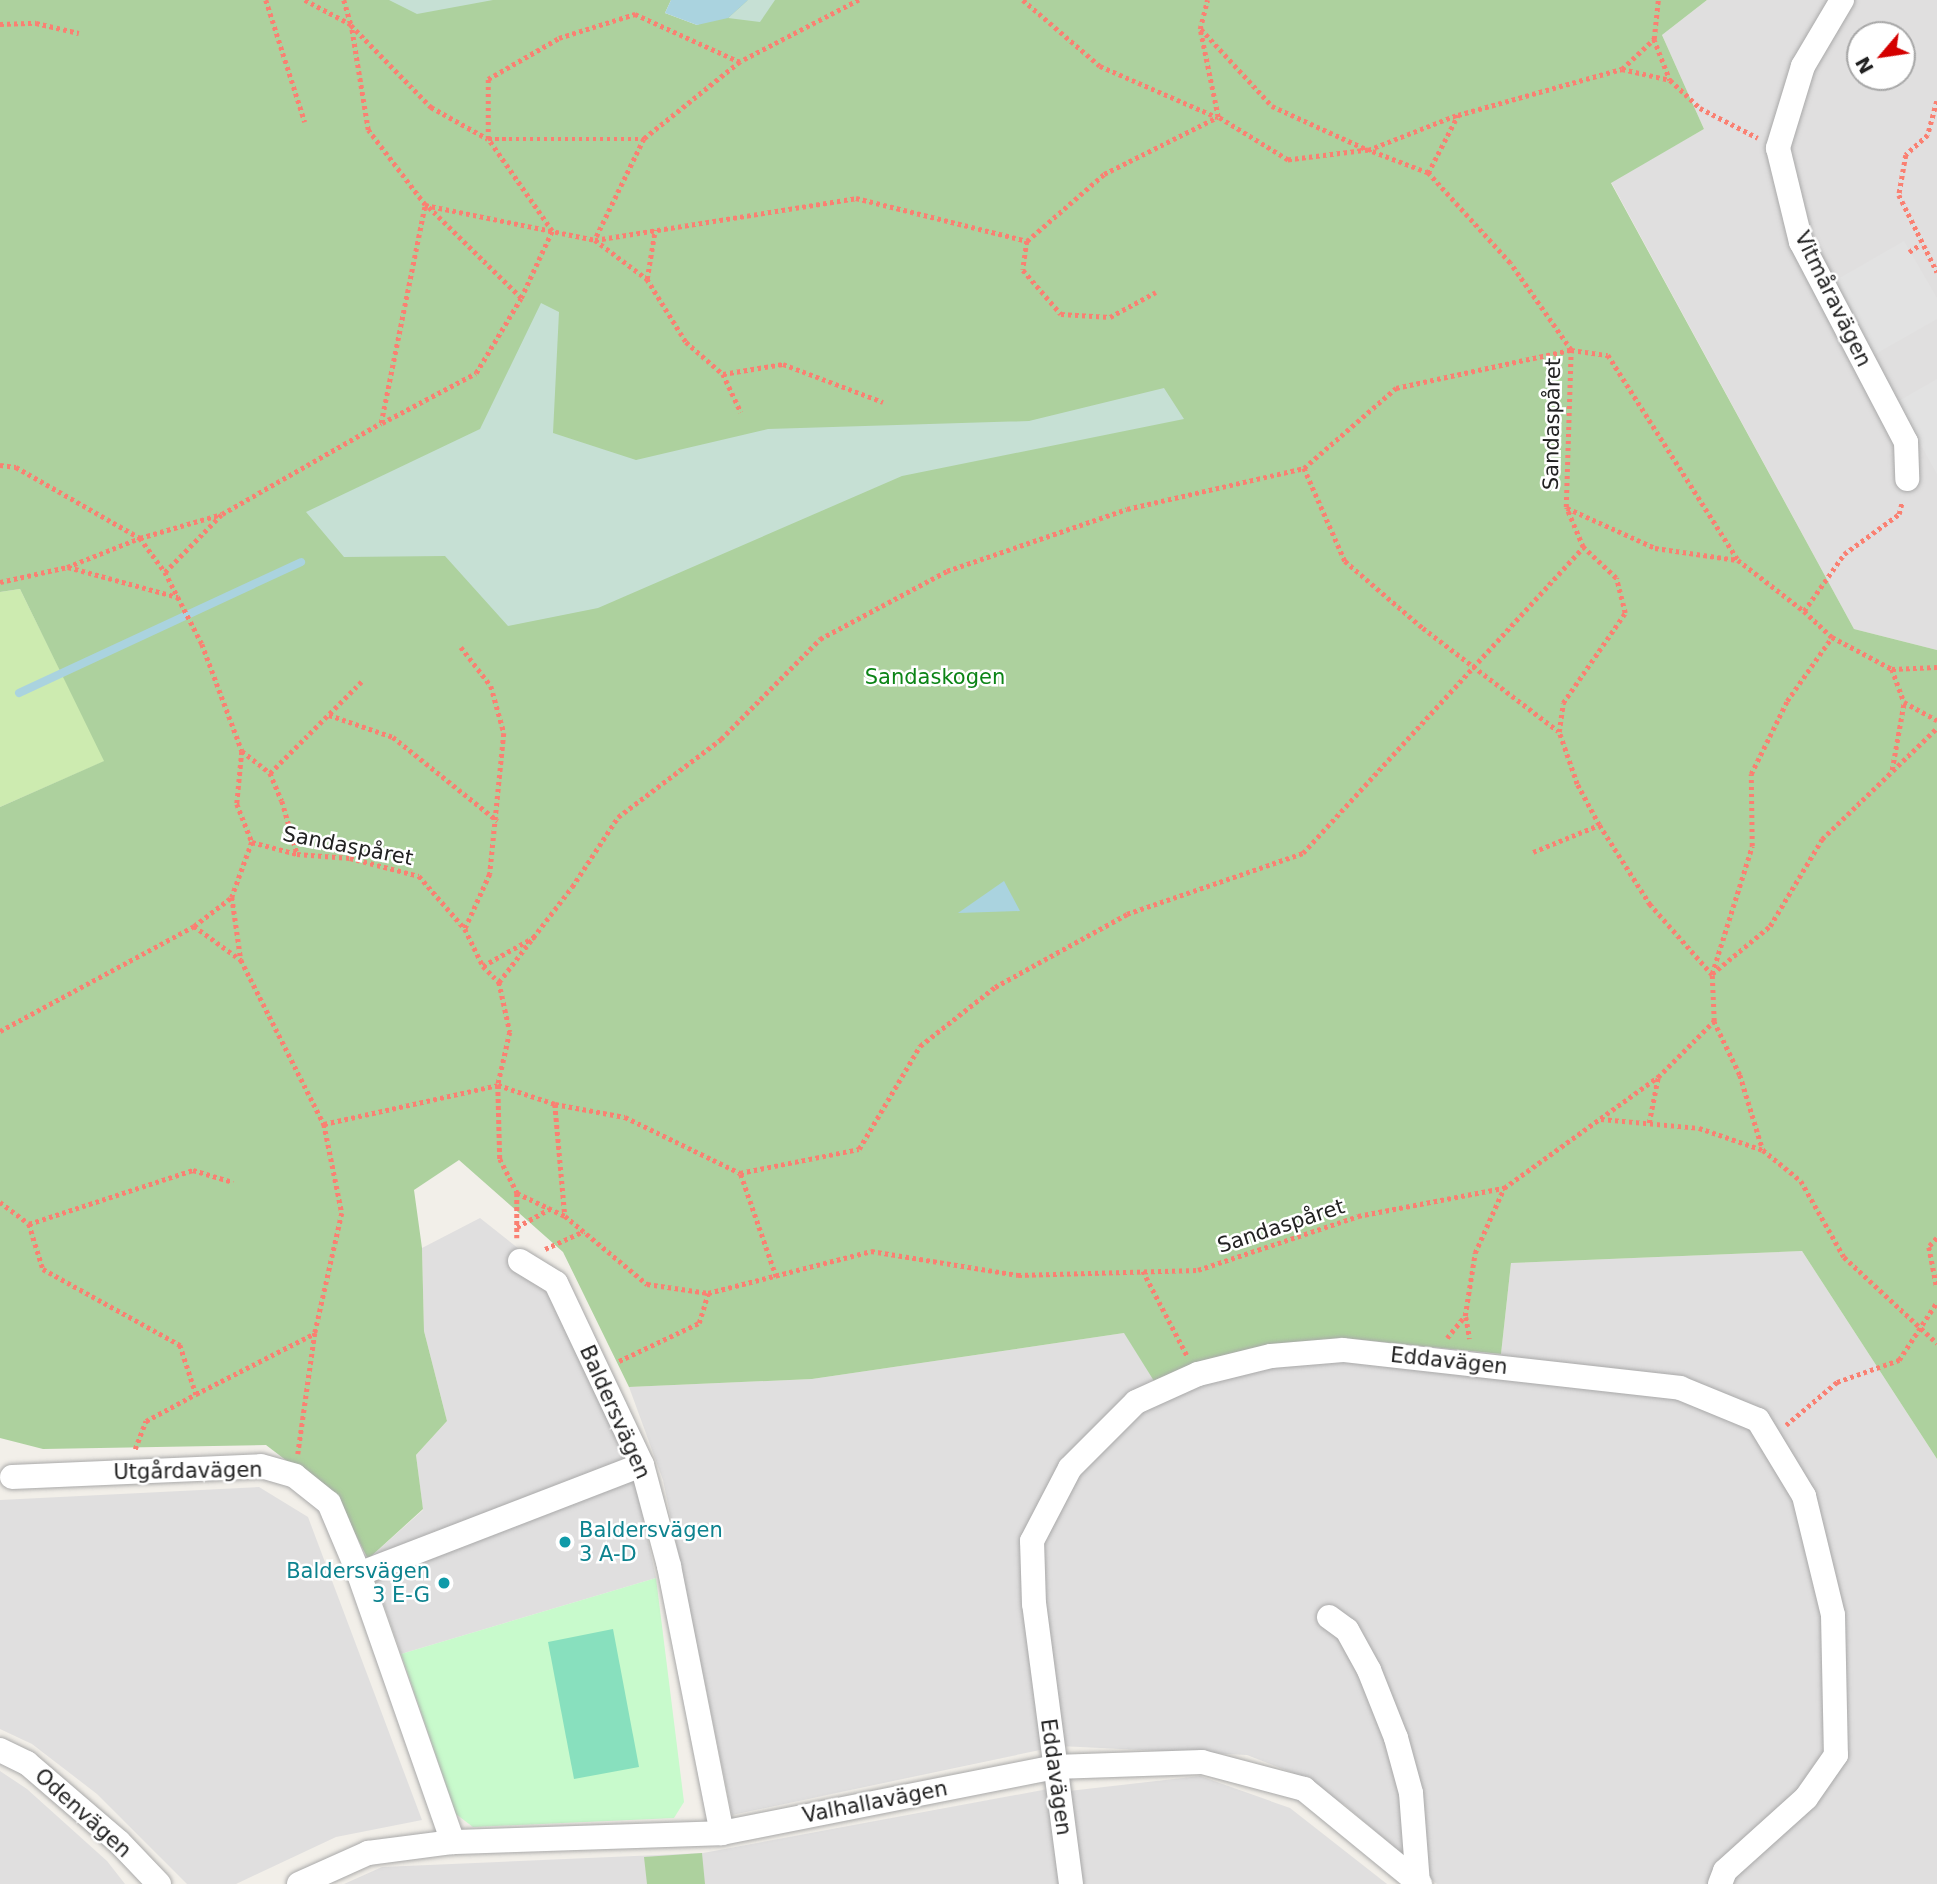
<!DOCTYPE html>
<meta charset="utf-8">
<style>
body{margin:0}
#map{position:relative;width:1937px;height:1884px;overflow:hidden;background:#f2efe9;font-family:"DejaVu Sans",sans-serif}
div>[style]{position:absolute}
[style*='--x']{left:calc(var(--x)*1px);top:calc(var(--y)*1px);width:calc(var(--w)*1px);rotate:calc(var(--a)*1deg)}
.residential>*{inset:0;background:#e0dfdf}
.grass>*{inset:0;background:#cdebb0}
.forest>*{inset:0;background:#add19e}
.wetland>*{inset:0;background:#c6e0d4}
.park>*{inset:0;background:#c8facc}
.pitch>*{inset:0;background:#88e0be}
.parking>*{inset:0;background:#e2e2e2}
.water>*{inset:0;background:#aad3df}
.stream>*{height:8px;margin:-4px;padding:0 4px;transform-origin:4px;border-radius:4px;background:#aad3df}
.path>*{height:4.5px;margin-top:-2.25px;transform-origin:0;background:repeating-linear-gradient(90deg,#fa8072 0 3.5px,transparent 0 7px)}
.roads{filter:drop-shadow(0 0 2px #a9a9a9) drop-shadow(0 0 2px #a9a9a9)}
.street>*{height:24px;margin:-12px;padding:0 12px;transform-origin:12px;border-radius:12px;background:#fff}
.dots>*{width:19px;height:19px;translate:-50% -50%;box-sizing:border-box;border:4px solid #fff;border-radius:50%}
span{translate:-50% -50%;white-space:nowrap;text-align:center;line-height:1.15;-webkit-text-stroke:5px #fff;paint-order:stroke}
.street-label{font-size:21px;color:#222}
.park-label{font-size:21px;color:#0c8416}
.culture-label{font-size:21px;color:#0d838f}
.left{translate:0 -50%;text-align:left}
.right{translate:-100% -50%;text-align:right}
.north{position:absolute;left:1846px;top:21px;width:70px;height:70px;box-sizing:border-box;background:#fff;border:2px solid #a7a7a7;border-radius:50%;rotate:241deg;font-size:19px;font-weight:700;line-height:28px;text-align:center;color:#222}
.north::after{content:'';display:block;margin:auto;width:24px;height:32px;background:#d40000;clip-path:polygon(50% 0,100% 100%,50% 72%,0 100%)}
</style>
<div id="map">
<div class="residential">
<i style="clip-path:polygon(evenodd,1707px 0,1937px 0,1937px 650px,1854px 629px,1611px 182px,1704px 129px,1662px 35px,1707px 0,1860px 35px,1902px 35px,1902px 77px,1860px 77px,1860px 35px)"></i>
<i style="clip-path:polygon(480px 1218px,543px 1268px,631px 1460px,656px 1578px,401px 1654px,368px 1559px,423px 1510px,416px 1455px,447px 1421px,424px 1331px,422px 1248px)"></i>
<i style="clip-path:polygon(1802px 1251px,1937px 1459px,1937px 1884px,1437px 1884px,1345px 1805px,1291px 1772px,1247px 1755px,1059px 1746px,732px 1815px,663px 1480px,629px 1387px,812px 1379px,1124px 1333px,1272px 1346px,1343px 1338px,1501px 1354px,1511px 1263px)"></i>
<i style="clip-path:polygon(259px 1487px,308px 1517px,422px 1820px,336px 1837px,236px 1884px,187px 1884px,97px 1794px,32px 1744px,0 1729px,0 1500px)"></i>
<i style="clip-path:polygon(0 1771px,27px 1789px,107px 1861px,125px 1884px,0 1884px)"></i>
<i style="clip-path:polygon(1200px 1776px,1290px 1808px,1387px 1884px,1083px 1884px,1069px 1791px)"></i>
<i style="clip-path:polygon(1048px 1789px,1061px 1884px,344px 1884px,382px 1867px,703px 1853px)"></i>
</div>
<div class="grass">
<i style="clip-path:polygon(20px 589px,105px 761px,0 807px,0 592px)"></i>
</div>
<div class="forest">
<i style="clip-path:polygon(0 0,671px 0,665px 13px,697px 25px,748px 0,1707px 0,1662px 35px,1704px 129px,1611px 183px,1854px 629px,1937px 650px,1937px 1459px,1802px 1251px,1511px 1263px,1501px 1354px,1343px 1338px,1272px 1346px,1154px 1381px,1124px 1333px,812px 1379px,629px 1387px,563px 1252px,459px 1160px,414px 1190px,422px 1248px,424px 1331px,447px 1421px,416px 1455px,423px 1509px,368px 1559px,338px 1500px,266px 1445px,43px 1449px,0 1438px,0 807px,104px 761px,20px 589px,0 592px)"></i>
<i style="clip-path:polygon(702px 1853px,705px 1884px,647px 1884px,644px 1857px)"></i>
</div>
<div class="wetland">
<i style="clip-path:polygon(389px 0,493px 0,417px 14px)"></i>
<i style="clip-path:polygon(748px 0,775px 0,760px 22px,728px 18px)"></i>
<i style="clip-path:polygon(541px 303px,559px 312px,553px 433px,636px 460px,768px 429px,1029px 421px,1164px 388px,1184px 419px,902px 476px,598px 608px,508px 626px,445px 556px,344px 557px,306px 512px,480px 429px)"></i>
</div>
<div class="park">
<i style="clip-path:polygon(656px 1578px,684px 1802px,674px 1818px,473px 1827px,456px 1814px,401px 1654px)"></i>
</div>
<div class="pitch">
<i style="clip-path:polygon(613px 1629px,639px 1767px,574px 1779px,548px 1642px)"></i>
</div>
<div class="parking">
<i style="clip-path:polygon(1904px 241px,1937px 298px,1937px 319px,1872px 356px,1831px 283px)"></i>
<i style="clip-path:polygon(1937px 379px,1937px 474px,1897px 402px)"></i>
</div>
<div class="water">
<i style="clip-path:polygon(671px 0,748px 0,728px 18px,697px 25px,665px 13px)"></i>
<i style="clip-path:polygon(1004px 881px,1020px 911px,958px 913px)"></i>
</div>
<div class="stream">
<i style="--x:19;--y:693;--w:311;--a:-24.9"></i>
</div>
<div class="path">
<i style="--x:266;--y:0;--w:128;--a:72.3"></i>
<i style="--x:344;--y:0;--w:26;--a:74"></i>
<i style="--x:351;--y:25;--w:115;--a:45.7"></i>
<i style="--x:431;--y:107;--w:65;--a:29.3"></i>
<i style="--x:488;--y:139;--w:156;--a:0"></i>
<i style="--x:859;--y:0;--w:134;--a:152.5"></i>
<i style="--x:740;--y:62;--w:123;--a:141.3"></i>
<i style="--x:644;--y:139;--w:112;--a:115.9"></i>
<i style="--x:595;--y:240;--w:65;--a:36.9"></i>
<i style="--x:647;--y:279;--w:74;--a:58.2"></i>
<i style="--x:686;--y:342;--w:49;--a:40.9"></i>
<i style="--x:723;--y:374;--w:61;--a:-9.5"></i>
<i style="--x:783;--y:364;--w:107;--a:20.8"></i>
<i style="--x:1023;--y:0;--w:101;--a:40.6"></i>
<i style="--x:1100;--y:66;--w:128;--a:23.6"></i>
<i style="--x:0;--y:24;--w:36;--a:-2"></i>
<i style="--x:36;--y:23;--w:44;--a:13.1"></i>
<i style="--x:1201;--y:29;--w:105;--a:47.3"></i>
<i style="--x:1272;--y:106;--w:106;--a:24.6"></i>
<i style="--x:1368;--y:150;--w:96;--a:-21.5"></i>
<i style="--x:1654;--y:39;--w:44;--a:68.7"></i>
<i style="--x:1622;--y:69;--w:49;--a:12.9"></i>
<i style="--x:1670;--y:80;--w:41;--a:43"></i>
<i style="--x:1700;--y:108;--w:65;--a:27.3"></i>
<i style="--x:1937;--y:101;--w:35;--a:105"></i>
<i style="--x:1928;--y:135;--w:30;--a:138"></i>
<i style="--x:1906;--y:155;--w:41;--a:99.9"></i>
<i style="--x:1899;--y:195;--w:86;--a:63.7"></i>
<i style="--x:1428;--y:173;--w:65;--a:-62.7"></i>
<i style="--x:1458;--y:115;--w:170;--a:-15.7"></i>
<i style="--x:1622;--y:69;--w:44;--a:-43.2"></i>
<i style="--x:1654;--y:39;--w:39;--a:-84"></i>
<i style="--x:425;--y:205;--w:174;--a:11.6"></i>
<i style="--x:595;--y:240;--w:264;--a:-9.1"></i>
<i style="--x:856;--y:198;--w:176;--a:14.1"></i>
<i style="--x:1027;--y:241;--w:102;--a:-41"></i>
<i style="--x:1104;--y:174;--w:127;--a:-26.6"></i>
<i style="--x:1027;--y:241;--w:29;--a:98"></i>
<i style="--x:1023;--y:270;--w:58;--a:49.2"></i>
<i style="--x:1061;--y:314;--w:49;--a:3.5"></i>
<i style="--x:1110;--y:317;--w:52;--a:-28.5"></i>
<i style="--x:1909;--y:252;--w:14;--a:-34"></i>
<i style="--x:647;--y:279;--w:50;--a:-80.7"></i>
<i style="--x:521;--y:298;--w:74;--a:-65.2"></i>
<i style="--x:552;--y:231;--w:112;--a:-124.8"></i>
<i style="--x:488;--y:139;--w:60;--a:-90"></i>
<i style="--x:488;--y:79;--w:82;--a:-30"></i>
<i style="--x:559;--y:38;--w:80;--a:-17.5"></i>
<i style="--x:635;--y:14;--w:115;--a:24.6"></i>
<i style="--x:723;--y:374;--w:42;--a:64.7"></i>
<i style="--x:382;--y:423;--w:106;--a:-28"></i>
<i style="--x:476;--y:373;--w:87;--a:-59"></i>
<i style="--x:521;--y:298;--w:133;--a:-135.6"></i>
<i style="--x:0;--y:465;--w:16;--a:7"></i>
<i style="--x:16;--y:467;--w:143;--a:29.8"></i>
<i style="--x:140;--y:538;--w:42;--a:53.7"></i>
<i style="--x:165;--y:572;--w:81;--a:62.8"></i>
<i style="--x:202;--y:644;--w:114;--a:69.5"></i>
<i style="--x:242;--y:751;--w:53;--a:95.4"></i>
<i style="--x:237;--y:804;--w:41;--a:68.5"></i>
<i style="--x:252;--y:842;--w:47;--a:14.9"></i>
<i style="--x:297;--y:854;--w:53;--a:4.3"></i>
<i style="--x:350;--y:858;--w:71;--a:14.6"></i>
<i style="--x:419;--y:876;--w:70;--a:49"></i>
<i style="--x:465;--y:929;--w:41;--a:64.1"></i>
<i style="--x:483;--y:966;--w:23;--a:45"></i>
<i style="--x:499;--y:982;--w:51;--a:77.6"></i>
<i style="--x:510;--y:1032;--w:54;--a:102.8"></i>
<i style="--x:498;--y:1085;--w:74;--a:88.5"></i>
<i style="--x:500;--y:1159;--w:38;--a:63"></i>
<i style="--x:517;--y:1193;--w:53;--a:25.6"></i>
<i style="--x:565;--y:1216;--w:107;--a:39.7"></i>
<i style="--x:647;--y:1284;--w:62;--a:8.4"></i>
<i style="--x:708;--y:1293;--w:168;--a:-14.4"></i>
<i style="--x:871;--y:1251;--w:149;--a:9.3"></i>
<i style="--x:1018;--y:1275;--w:180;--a:-1.6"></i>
<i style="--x:1198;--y:1270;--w:169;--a:-18.6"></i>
<i style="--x:1358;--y:1216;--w:149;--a:-10.9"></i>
<i style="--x:1504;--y:1188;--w:190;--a:-35.8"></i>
<i style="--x:1658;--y:1077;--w:79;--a:-45"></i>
<i style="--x:1714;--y:1021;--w:46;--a:-92.5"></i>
<i style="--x:1712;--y:975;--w:94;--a:-131.5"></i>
<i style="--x:1650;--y:905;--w:95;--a:-122.5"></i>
<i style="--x:1599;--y:825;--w:47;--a:-118.2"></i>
<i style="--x:1577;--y:784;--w:55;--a:-109.1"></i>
<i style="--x:1559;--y:732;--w:29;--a:-82"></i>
<i style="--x:1563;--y:703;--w:109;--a:-55.4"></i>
<i style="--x:1625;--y:613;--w:36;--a:-104"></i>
<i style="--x:1616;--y:578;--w:45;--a:-136.8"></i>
<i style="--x:1583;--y:547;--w:43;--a:-113"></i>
<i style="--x:1566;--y:507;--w:157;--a:-88.2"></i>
<i style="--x:1571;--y:350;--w:106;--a:-125"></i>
<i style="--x:1510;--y:263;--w:122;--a:-132.3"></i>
<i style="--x:1428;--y:173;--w:64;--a:-159"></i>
<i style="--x:1368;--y:150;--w:81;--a:172.9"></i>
<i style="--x:1288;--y:160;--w:82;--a:-148.4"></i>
<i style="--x:1218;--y:117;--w:90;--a:-101.6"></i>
<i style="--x:1200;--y:29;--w:30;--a:-76"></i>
<i style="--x:1304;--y:468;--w:122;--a:-41"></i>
<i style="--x:1396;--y:388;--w:179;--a:-12.3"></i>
<i style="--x:1571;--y:350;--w:37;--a:8"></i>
<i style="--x:1608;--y:355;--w:243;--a:57.6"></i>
<i style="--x:1738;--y:560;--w:83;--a:37.7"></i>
<i style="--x:1804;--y:611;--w:38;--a:43"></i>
<i style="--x:1832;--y:637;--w:68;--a:28.1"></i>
<i style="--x:1892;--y:669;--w:45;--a:-2.5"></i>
<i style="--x:1567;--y:508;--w:97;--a:24.4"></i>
<i style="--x:1655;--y:548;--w:83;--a:8.3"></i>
<i style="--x:68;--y:567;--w:114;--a:15.3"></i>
<i style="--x:165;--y:572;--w:80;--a:-45.5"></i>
<i style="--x:0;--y:582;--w:69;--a:-12.6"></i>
<i style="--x:67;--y:567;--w:79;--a:-21.7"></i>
<i style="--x:140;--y:538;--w:85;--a:-16.3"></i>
<i style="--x:222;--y:514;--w:183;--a:-29.8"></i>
<i style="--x:381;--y:423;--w:222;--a:-78.6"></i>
<i style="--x:425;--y:205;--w:94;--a:-127.2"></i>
<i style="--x:368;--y:130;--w:106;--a:-99.2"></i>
<i style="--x:351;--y:25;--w:53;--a:-152"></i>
<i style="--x:1804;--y:611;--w:70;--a:-54.9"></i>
<i style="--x:1844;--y:554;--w:68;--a:-36"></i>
<i style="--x:1899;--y:514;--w:12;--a:-76"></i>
<i style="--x:461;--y:647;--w:49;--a:52.4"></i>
<i style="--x:491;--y:686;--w:49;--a:74.5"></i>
<i style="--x:504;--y:733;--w:142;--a:95.7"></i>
<i style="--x:490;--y:874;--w:60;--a:114.4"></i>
<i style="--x:1892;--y:669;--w:35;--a:70"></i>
<i style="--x:1904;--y:702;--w:38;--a:29"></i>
<i style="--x:329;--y:715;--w:68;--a:19"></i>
<i style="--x:393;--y:737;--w:134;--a:38.7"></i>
<i style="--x:242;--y:751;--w:36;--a:38"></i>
<i style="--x:270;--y:773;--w:30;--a:67"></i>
<i style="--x:282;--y:801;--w:54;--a:73.9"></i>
<i style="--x:1892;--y:770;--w:69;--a:-80"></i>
<i style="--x:270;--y:773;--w:130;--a:-45"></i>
<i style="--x:252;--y:842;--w:59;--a:110"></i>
<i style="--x:232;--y:897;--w:64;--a:81.9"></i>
<i style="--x:241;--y:960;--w:184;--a:63.2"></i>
<i style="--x:324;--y:1124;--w:91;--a:78.6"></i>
<i style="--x:342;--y:1213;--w:123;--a:102.7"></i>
<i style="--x:315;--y:1333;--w:122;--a:98"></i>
<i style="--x:1533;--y:852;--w:71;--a:-22.2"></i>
<i style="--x:194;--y:926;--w:48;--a:-37.3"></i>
<i style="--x:483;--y:966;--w:59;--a:-29.6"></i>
<i style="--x:1712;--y:974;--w:134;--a:-72.6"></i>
<i style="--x:1752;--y:846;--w:72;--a:-90.8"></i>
<i style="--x:1751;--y:774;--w:81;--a:-63.7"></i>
<i style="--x:1787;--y:701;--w:78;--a:-54.9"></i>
<i style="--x:1712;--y:974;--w:75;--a:-39.6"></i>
<i style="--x:1770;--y:926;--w:101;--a:-59.1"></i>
<i style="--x:1822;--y:839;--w:160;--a:-44"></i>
<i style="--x:499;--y:982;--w:120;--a:-52.5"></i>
<i style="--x:572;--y:887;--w:84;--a:-56.7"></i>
<i style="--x:618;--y:817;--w:129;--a:-37.1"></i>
<i style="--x:721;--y:739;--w:141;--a:-45.3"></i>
<i style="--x:820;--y:639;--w:144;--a:-28.2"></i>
<i style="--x:947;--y:571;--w:190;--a:-19"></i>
<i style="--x:1127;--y:509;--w:182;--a:-13"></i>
<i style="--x:1304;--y:468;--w:102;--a:66.2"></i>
<i style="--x:1345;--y:561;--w:103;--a:40.7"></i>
<i style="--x:1423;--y:628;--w:170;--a:37.3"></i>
<i style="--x:1714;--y:1021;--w:60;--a:64.3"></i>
<i style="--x:1740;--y:1075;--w:78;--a:73"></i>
<i style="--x:0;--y:1031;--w:221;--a:-28.4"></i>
<i style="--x:194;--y:926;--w:58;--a:35.9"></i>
<i style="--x:555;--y:1104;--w:111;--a:84.9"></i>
<i style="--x:1601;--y:1119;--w:98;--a:5.2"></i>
<i style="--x:1699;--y:1128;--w:68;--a:19"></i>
<i style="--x:1763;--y:1150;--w:49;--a:39.2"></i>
<i style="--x:1801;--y:1181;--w:87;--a:60.5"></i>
<i style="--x:1844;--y:1257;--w:127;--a:42.8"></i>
<i style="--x:1649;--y:1123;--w:47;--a:-78.9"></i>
<i style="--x:324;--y:1124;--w:178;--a:-12.6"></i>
<i style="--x:498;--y:1085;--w:60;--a:18.4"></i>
<i style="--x:555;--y:1104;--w:71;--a:10.5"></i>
<i style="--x:625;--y:1117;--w:128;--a:26"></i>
<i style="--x:517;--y:1193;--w:45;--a:90"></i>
<i style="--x:0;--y:1202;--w:36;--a:37"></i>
<i style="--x:29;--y:1224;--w:47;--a:72.7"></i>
<i style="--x:43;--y:1269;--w:157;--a:29"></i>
<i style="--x:180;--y:1345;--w:52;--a:71.9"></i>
<i style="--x:196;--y:1394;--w:134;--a:-27.1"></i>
<i style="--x:29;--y:1224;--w:173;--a:-18.2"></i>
<i style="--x:193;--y:1170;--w:42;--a:16.7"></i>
<i style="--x:517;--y:1227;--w:37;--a:-29"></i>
<i style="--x:1937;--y:1238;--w:12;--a:132"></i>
<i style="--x:1929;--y:1247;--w:42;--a:79"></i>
<i style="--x:545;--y:1249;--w:43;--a:-24.8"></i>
<i style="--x:1143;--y:1271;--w:95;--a:62.4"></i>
<i style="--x:776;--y:1277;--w:110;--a:-109.1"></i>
<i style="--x:740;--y:1173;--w:121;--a:-11.4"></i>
<i style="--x:859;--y:1149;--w:120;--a:-59.4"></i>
<i style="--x:920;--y:1046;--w:95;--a:-38.2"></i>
<i style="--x:995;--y:987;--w:151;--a:-28.9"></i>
<i style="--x:1127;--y:914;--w:186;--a:-19.1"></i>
<i style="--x:1303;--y:853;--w:415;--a:-47.5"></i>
<i style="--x:1466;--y:1317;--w:22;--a:80"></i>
<i style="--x:1447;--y:1338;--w:28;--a:-51"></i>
<i style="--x:1465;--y:1316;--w:64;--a:-81"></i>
<i style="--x:1475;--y:1253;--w:71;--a:-66"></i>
<i style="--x:619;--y:1361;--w:89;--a:-25.4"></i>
<i style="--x:699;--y:1323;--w:31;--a:-73"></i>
<i style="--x:1786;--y:1425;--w:67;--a:-40.1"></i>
<i style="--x:1837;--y:1382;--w:66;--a:-19.5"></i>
<i style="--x:1899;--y:1360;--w:69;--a:-56.8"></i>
<i style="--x:135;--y:1449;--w:30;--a:-69"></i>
<i style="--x:146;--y:1421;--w:57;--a:-28.4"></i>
</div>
<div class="roads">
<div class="street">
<i style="--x:1842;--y:0;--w:77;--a:120.6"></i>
<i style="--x:1803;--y:66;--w:86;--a:107"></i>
<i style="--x:1778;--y:148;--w:97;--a:76.3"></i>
<i style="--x:1801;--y:242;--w:226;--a:62.3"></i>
<i style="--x:1906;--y:442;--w:37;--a:88"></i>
<i style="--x:520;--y:1261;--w:42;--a:31.4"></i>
<i style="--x:556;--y:1283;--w:201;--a:64.7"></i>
<i style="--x:642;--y:1465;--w:105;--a:75"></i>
<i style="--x:669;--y:1566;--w:272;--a:78.8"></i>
<i style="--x:12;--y:1477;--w:249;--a:-2.5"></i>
<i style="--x:261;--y:1466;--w:35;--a:16"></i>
<i style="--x:295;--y:1476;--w:43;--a:38.5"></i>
<i style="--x:329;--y:1503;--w:77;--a:67.1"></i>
<i style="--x:359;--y:1574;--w:284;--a:70.7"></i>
<i style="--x:359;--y:1574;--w:303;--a:-21.1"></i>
<i style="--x:1329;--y:1617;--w:22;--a:36"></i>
<i style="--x:1347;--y:1630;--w:46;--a:61.2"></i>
<i style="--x:1369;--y:1670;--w:73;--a:68.3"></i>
<i style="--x:1396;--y:1738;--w:57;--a:74.7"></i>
<i style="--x:1411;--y:1793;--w:91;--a:85.6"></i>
<i style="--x:0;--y:1750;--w:30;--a:26"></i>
<i style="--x:27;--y:1763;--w:121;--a:40.7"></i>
<i style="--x:119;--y:1842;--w:58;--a:46.4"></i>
<i style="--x:299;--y:1884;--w:76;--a:-24.2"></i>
<i style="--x:368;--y:1853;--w:86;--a:-7.4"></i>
<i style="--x:453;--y:1842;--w:269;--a:-1.9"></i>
<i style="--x:722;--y:1833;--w:338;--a:-11.2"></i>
<i style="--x:1054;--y:1767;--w:148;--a:-1.9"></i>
<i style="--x:1202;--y:1762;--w:106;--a:14.8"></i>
<i style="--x:1304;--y:1789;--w:150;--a:39.3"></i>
<i style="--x:1071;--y:1884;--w:282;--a:-97.5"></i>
<i style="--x:1034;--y:1604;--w:63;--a:-91.8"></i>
<i style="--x:1032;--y:1541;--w:82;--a:-62.5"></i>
<i style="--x:1070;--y:1468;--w:93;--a:-45"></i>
<i style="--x:1136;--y:1402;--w:68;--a:-24.3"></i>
<i style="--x:1198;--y:1374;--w:75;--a:-13.9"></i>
<i style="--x:1271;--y:1356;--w:72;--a:-4.8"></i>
<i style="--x:1343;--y:1350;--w:339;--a:6.4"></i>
<i style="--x:1680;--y:1388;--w:84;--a:22.3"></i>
<i style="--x:1758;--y:1420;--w:89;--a:58.8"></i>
<i style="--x:1804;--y:1496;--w:122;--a:76.3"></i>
<i style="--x:1833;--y:1615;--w:140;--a:88.8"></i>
<i style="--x:1836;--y:1755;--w:52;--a:124.9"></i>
<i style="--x:1806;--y:1798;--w:109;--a:138"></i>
<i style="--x:1725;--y:1871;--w:14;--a:111"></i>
</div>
</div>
<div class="dots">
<i style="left:565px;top:1542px;background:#0f9aa8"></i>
<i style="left:444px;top:1583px;background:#0f9aa8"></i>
</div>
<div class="street-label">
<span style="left:1833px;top:299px;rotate:64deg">Vitmåravägen</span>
<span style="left:1552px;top:424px;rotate:-89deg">Sandaspåret</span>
<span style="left:348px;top:846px;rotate:11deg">Sandaspåret</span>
<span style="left:1281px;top:1226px;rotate:-18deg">Sandaspåret</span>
<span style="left:1449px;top:1361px;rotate:6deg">Eddavägen</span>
<span style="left:615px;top:1412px;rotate:66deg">Baldersvägen</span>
<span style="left:188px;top:1471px;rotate:-1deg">Utgårdavägen</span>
<span style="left:1056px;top:1777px;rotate:82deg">Eddavägen</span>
<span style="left:875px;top:1802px;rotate:-11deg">Valhallavägen</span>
<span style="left:83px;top:1813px;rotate:42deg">Odenvägen</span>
</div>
<div class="park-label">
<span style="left:935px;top:677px">Sandaskogen</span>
</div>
<div class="culture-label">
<span class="left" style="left:579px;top:1542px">Baldersvägen<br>3 A-D</span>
<span class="right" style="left:430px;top:1583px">Baldersvägen<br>3 E-G</span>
</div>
<div class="north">N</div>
</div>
